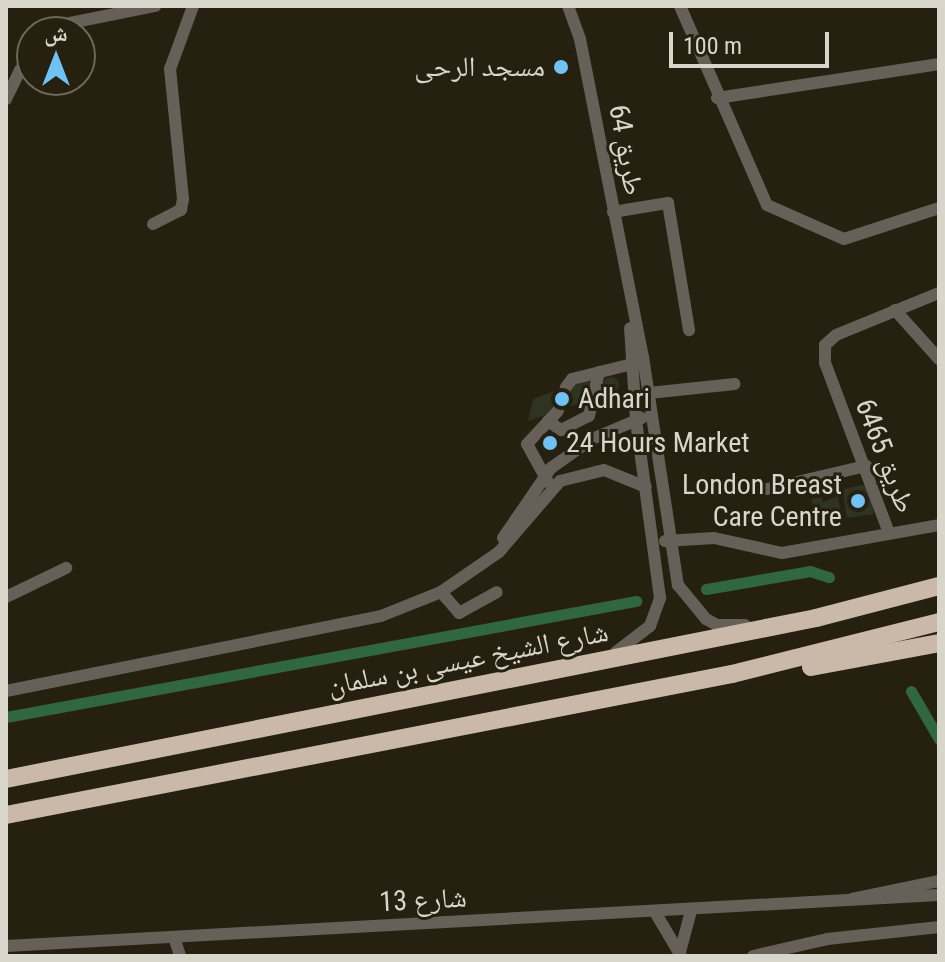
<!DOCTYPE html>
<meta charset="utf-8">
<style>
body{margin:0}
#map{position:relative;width:945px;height:962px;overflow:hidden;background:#25200f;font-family:"Roboto Condensed","Noto Naskh Arabic",sans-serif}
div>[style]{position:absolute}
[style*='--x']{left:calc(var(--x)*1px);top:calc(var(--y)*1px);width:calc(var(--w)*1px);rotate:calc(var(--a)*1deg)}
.canal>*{height:11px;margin:-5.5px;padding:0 5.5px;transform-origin:5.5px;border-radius:5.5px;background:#306640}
.building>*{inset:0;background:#2e3322}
.round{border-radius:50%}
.minor-tunnel>*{height:12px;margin-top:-6px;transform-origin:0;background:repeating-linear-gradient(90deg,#403b2b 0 12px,transparent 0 18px)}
.minor>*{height:12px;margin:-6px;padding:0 6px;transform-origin:6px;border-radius:6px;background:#676059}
.highway>*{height:18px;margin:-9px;padding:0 9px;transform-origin:9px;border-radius:9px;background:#cab9a9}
.dots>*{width:22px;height:22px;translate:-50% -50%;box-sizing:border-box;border:4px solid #25200f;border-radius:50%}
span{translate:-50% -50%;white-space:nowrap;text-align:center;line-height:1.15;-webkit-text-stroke:6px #25200f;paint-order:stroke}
.poi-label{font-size:28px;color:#d8d5cb}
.right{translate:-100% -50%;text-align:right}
.left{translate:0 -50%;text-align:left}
.street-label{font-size:28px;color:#d8d5cb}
.frame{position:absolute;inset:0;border:8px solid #d8d5cb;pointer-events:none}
.north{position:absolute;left:16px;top:16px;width:80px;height:80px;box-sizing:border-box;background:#25200f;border:2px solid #6d685a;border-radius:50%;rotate:0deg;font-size:22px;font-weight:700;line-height:32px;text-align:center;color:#d8d5cb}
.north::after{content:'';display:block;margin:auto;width:28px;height:36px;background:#70c1f4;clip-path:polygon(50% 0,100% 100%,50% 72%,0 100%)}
.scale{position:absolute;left:669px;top:32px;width:160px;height:36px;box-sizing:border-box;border:4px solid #d8d5cb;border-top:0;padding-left:10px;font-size:24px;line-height:28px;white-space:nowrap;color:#d8d5cb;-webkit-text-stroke:6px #25200f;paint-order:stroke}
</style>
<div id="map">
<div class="canal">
<i style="--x:706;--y:589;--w:106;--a:-9.8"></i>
<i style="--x:810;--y:571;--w:20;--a:18"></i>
<i style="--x:911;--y:691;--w:56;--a:59.7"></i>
<i style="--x:6;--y:717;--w:641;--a:-10.43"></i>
</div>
<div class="building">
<i style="clip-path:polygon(595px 376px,591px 399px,528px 421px,533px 399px)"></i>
<i class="round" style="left:603px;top:377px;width:16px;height:16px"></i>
<i class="round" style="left:540px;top:434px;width:20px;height:20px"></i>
<i style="clip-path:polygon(868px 484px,874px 514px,847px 518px,842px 489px)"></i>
<i style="clip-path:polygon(838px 496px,842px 519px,816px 524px,811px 499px,822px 497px,823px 502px)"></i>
</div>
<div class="minor-tunnel">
<i style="--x:558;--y:411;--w:25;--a:-72"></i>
</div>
<div class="minor">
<i style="--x:568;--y:6;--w:35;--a:70"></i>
<i style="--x:580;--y:39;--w:324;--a:78.8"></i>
<i style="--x:643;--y:357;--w:231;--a:81.3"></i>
<i style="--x:678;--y:585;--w:44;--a:50.5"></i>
<i style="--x:706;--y:619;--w:13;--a:29"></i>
<i style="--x:717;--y:625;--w:28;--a:0"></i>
<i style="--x:680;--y:6;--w:217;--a:66.4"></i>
<i style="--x:767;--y:205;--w:84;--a:23.8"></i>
<i style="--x:844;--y:239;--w:100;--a:-18.1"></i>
<i style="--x:58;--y:32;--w:15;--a:-37"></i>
<i style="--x:70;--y:23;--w:87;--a:-11.3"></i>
<i style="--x:717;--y:98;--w:225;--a:-8.7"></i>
<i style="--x:6;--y:99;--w:32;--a:-64"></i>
<i style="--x:20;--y:70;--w:15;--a:-37"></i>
<i style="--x:613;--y:212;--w:56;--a:-9.3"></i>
<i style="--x:668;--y:203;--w:129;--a:80.6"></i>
<i style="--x:153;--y:224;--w:31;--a:-27"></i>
<i style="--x:181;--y:210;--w:11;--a:-80"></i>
<i style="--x:183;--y:199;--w:131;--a:-95.7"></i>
<i style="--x:170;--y:69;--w:67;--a:-69.9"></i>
<i style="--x:895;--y:310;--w:66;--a:48.1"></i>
<i style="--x:566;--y:387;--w:10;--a:-53"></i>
<i style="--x:572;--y:379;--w:62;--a:-14"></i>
<i style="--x:649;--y:393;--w:86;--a:-6"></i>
<i style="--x:548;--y:421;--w:16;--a:35"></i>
<i style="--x:561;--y:430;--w:31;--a:-27"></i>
<i style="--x:589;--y:416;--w:45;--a:-77.2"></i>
<i style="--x:548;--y:482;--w:43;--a:-118.9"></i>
<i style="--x:527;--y:444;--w:45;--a:-46.8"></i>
<i style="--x:767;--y:489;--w:102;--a:-13.1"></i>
<i style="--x:889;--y:533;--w:182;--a:-110.6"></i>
<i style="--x:825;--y:363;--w:18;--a:-90"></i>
<i style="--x:825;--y:345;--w:15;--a:-42"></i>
<i style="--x:836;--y:335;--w:111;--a:-22.2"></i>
<i style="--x:503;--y:538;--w:85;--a:-55.6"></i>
<i style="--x:551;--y:468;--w:50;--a:-35.3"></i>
<i style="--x:592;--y:439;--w:54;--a:-22.8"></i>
<i style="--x:665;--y:541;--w:49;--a:-3.5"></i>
<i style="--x:714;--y:538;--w:70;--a:12.4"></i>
<i style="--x:782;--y:553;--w:159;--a:-10.1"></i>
<i style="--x:441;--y:592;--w:28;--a:49"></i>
<i style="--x:459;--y:613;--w:43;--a:-28.9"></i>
<i style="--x:6;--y:597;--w:67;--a:-25.8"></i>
<i style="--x:616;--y:652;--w:43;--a:-37.4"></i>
<i style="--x:650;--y:626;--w:30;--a:-70"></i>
<i style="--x:660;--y:598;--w:180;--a:-97.7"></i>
<i style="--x:636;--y:420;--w:92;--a:-93.7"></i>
<i style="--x:6;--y:691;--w:382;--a:-11.3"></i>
<i style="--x:381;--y:616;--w:65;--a:-21.8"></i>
<i style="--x:441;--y:592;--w:70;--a:-34.6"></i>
<i style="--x:499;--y:552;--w:94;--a:-49.3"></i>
<i style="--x:560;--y:481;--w:45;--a:-14"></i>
<i style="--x:604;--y:470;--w:45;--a:22"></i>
<i style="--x:852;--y:899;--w:89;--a:-11.7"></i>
<i style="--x:655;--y:912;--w:51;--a:59.4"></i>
<i style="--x:174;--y:937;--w:20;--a:72"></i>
<i style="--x:6;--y:946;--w:934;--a:-3.13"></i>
<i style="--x:680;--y:952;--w:42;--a:-75"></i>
<i style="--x:753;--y:956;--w:76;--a:-12.9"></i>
<i style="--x:827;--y:939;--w:113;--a:-6.1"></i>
</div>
<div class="highway">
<i style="--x:811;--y:667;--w:130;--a:-10.6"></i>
<i style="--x:6;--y:779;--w:826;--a:-11.24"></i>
<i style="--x:816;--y:618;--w:127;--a:-14.6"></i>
<i style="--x:6;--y:815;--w:740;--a:-10.99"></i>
<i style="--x:732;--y:674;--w:213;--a:-14.1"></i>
</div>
<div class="dots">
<i style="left:561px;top:67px;background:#70c1f4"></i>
<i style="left:562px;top:399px;background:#70c1f4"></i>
<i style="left:550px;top:443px;background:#70c1f4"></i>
<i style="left:858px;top:501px;background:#70c1f4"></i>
</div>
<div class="poi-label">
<span class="right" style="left:545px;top:67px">مسجد الرحى</span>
<span class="left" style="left:578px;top:399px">Adhari</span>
<span class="left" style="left:566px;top:443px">24 Hours Market</span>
<span class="right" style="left:842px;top:501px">London Breast<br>Care Centre</span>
</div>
<div class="street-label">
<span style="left:626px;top:150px;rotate:80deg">طريق 64</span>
<span style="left:885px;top:456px;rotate:69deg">طريق 6465</span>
<span style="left:468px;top:659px;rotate:-11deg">شارع الشيخ عيسى بن سلمان</span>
<span style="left:423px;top:900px;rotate:-3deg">شارع 13</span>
</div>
<div class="frame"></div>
<div class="north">ش</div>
<div class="scale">100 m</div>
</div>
